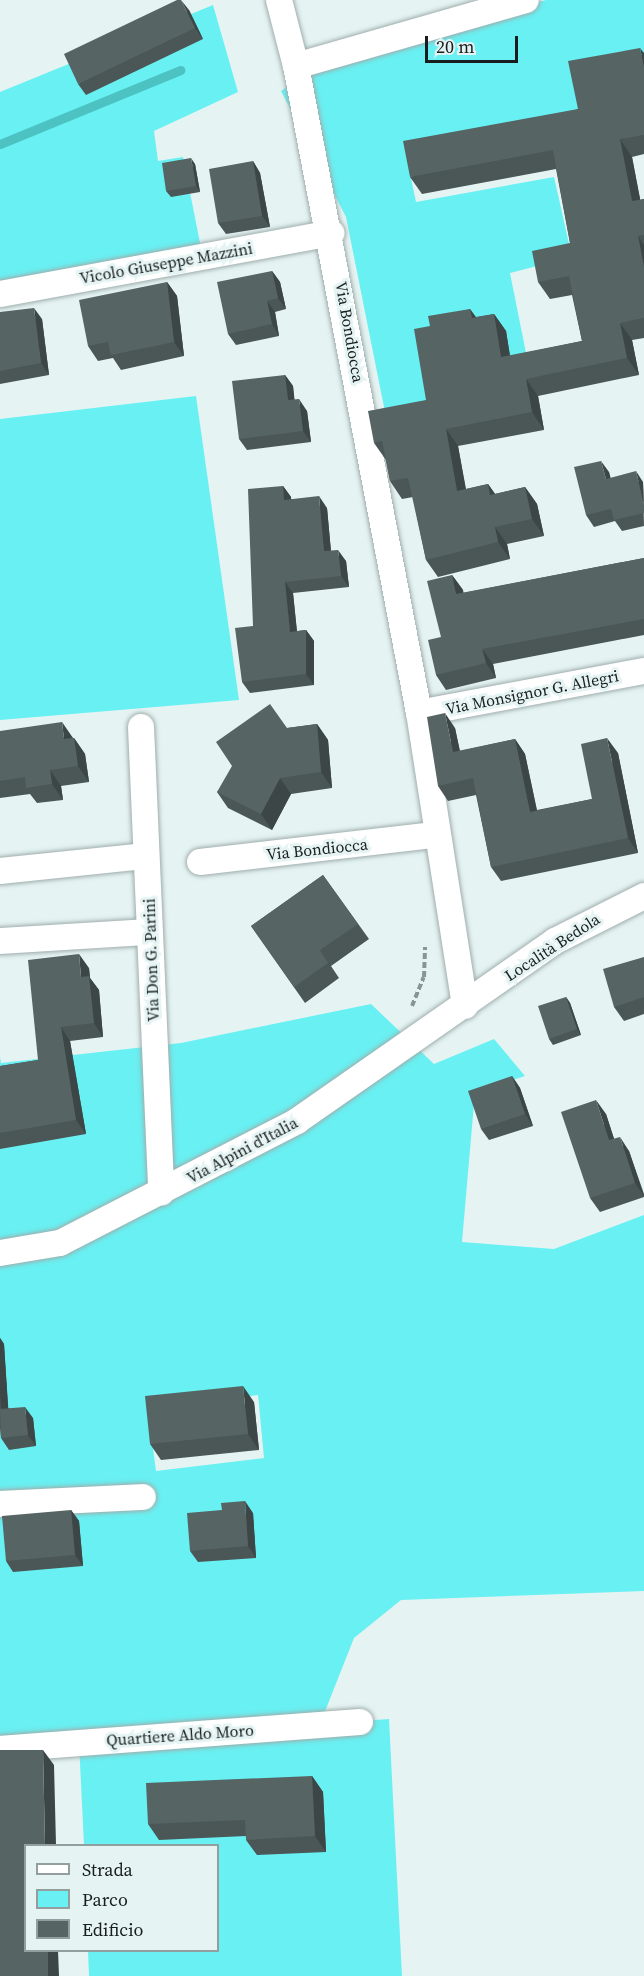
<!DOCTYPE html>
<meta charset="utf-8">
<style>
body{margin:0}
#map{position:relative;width:644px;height:1976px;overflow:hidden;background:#e5f4f3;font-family:"Source Serif 4",serif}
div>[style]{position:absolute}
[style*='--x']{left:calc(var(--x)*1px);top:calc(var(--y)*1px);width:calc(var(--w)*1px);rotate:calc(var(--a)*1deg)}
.green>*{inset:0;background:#69f0f2}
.stream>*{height:9px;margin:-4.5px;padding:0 4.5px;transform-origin:4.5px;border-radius:4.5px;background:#4dc2c3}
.path>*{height:4px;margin-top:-2px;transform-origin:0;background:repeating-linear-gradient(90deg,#899493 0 6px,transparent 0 9px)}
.roads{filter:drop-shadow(0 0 2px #9fadad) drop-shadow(0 0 2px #9fadad)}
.street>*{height:26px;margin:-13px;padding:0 13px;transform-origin:13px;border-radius:13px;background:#fff}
.wall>*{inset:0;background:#4b5656}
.shaded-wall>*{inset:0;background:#3d4646}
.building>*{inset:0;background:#576464}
span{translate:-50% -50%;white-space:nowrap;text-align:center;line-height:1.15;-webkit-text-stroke:6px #e5f4f3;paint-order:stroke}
.street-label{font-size:16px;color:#181e1e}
.legend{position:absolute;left:24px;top:1844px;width:195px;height:108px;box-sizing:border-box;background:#e5f4f3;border:2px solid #939e9e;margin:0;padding:8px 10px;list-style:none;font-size:18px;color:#181e1e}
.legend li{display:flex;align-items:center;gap:12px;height:30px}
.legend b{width:30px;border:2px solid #939e9e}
.scale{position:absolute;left:425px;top:36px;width:93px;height:27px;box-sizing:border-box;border:3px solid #181e1e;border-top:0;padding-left:8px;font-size:18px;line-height:21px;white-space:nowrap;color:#181e1e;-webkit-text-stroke:4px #e5f4f3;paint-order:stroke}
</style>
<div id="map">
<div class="green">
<i style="clip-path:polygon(546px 0,644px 0,644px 61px,579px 118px,406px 154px,416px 202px,554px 177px,572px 257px,510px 273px,532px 383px,386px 417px,346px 217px,281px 91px,328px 58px)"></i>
<i style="clip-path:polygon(213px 5px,238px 92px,154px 131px,158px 161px,183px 157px,201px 248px,0 285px,0 92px)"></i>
<i style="clip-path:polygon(196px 396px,239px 700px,0 720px,0 419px)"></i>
<i style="clip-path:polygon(evenodd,371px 1004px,434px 1064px,494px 1039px,525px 1076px,475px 1092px,462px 1242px,554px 1249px,644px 1215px,644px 1591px,401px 1600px,354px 1638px,320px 1724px,389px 1719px,402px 1976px,89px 1976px,88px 1951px,218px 1950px,218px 1846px,84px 1845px,79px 1743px,0 1743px,0 1057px,1px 1063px,181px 1043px,371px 1004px,258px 1395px,264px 1458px,156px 1471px,148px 1411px,258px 1395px)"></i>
</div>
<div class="stream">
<i style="--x:0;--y:144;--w:195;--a:-22.3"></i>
</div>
<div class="path">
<i style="--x:412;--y:1006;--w:31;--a:-68"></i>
<i style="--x:424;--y:977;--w:30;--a:-88"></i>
</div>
<div class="roads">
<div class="street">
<i style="--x:279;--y:0;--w:68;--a:75.6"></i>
<i style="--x:0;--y:294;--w:337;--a:-10.4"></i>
<i style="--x:419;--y:713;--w:229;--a:-10.6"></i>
<i style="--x:141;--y:727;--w:466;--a:87.5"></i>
<i style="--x:200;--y:862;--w:236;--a:-6.6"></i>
<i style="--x:0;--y:871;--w:147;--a:-5.9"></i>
<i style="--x:0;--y:941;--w:149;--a:-3.5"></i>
<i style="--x:465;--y:1006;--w:297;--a:-98.9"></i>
<i style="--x:419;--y:713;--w:659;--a:-100.76"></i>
<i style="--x:296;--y:66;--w:239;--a:-16"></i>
<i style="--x:0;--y:1253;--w:61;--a:-9.5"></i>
<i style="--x:60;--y:1243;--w:267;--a:-27.2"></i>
<i style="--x:297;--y:1121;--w:315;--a:-34.9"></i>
<i style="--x:555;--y:941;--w:100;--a:-26.8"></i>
<i style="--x:0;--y:1504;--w:143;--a:-2.8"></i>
<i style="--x:0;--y:1749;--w:361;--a:-4.3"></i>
</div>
</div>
<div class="wall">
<i style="clip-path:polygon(189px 10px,203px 39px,86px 95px,78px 84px)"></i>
<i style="clip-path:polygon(644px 53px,644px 154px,632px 157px,640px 200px,644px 199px,644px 338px,632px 340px,639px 375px,538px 396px,544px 430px,458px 446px,466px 489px,488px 484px,495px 494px,525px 487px,537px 504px,544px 536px,507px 544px,510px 559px,438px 577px,426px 560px,413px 497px,402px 499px,390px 481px,386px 460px,374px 443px,426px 400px,430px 326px,470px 309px,476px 317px,494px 314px,506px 331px,510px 356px,582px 341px,572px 295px,550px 299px,538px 282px,570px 243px,556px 169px,422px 194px,410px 177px,578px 109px)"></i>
<i style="clip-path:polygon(253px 161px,260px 173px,270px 227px,226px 234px,218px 223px)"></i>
<i style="clip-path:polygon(195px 164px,200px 192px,171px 197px,166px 191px)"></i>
<i style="clip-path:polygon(272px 271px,280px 282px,286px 309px,275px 312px,279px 336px,236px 345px,228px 334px)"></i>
<i style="clip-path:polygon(167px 282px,177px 296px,184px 356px,121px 370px,113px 358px,98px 361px,88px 346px)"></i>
<i style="clip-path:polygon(0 312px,42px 319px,49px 375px,0 384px)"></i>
<i style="clip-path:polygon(285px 375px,293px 386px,294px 400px,307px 411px,311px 442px,247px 450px,239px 439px)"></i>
<i style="clip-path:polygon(609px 472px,610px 478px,643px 482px,644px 526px,622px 531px,615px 521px,594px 527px,586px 515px)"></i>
<i style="clip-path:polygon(283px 486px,291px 497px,291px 499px,327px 508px,331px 551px,346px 561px,349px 587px,293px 593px,297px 631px,306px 630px,314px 641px,314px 685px,250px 693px,242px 682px)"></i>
<i style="clip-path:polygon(644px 558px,644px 635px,493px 664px,496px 678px,446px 690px,436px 675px,441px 637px,452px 575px,463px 590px,463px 593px)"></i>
<i style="clip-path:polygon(317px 724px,328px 740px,332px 788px,291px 794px,272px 830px,228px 808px,217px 792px,287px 728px)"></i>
<i style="clip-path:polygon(455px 728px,460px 751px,515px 739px,525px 754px,537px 810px,592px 799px,618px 753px,638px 853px,501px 881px,491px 867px,476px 795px,448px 801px,438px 786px)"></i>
<i style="clip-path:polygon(0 731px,74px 738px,85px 754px,89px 782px,61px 786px,63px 800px,37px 803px,30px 794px,0 798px)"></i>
<i style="clip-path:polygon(323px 875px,369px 939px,331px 966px,339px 978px,305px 1003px,251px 926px)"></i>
<i style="clip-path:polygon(644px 957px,644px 1014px,624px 1021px,614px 1007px)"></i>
<i style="clip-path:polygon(89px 968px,90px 978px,99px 990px,103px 1037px,70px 1041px,86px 1134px,0 1149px,0 1066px,38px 1060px)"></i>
<i style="clip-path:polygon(566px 997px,570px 1003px,581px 1035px,553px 1045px,549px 1039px)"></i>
<i style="clip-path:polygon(512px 1076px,520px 1088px,533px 1126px,489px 1140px,481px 1129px)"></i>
<i style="clip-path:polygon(606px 1114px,614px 1139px,629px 1151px,644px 1194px,644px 1197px,600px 1212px,590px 1198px)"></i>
<i style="clip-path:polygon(0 1338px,4px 1344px,8px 1408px,33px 1418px,36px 1446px,9px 1450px,1px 1438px,0 1428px)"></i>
<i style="clip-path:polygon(254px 1402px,259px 1450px,161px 1460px,150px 1444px)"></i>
<i style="clip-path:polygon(71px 1510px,79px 1521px,83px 1566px,13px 1572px,6px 1561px)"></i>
<i style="clip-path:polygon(253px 1513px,256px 1558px,198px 1562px,190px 1551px)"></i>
<i style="clip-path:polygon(312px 1776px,323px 1792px,326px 1852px,257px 1855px,246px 1840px,246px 1836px,159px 1840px,148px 1824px)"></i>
</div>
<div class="shaded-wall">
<i style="clip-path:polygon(181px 0,189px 10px,203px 39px,195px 28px)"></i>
<i style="clip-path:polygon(640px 48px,644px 53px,644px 67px)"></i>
<i style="clip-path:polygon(620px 139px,632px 157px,644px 219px,632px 201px)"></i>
<i style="clip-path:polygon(191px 158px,195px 164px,200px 192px,196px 186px)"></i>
<i style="clip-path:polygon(253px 161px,260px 173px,270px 227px,262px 216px)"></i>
<i style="clip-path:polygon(638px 236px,644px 245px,644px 267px)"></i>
<i style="clip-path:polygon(272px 271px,280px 282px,286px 309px,278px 298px)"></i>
<i style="clip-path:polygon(167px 282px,177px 296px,184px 356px,174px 342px)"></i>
<i style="clip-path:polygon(267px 301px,275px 312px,279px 336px,272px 324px)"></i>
<i style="clip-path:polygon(34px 308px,42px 319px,49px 375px,41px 363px)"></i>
<i style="clip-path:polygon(470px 309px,482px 327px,472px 318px)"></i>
<i style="clip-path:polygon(494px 314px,506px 331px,513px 375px,501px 357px)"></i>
<i style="clip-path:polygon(620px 323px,632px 340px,639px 375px,627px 358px)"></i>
<i style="clip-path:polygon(285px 375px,293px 386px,296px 412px,288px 400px)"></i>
<i style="clip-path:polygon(526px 379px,538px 396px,544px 430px,532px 412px)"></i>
<i style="clip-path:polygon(299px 399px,307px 411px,311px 442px,303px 431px)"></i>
<i style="clip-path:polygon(446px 429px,458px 446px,469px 508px,457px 491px)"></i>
<i style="clip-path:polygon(601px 461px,609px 472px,614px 490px,606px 479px)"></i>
<i style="clip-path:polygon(636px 471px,643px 482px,644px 505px)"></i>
<i style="clip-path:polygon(488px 484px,500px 501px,490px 495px)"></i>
<i style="clip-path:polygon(283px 486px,291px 497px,292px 511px,284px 500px)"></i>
<i style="clip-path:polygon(525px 487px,537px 504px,544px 536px,532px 519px)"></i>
<i style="clip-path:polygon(319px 496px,327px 508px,332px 563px,324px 551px)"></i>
<i style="clip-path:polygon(495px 527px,507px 544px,510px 559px,498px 542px)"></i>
<i style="clip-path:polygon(338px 550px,346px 561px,349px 587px,341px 576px)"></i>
<i style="clip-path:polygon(452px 575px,463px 590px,467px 609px,456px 594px)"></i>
<i style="clip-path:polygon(285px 582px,293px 593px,298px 643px,290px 632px)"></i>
<i style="clip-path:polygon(306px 630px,314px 641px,314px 685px,306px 674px)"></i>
<i style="clip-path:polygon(482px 649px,493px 664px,496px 678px,486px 663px)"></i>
<i style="clip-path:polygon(445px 713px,455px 728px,463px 767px,453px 752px)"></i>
<i style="clip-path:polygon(62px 722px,73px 738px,64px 739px)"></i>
<i style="clip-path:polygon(317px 724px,328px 740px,332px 788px,321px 772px)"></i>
<i style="clip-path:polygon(74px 738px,85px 754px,89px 782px,78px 766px)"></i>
<i style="clip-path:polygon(607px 738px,618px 753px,638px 853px,628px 838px)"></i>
<i style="clip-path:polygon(515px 739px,525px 754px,540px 826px,530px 812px)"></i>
<i style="clip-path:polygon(50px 770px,61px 786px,63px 800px,52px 784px)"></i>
<i style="clip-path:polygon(280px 778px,291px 794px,272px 830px,261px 814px)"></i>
<i style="clip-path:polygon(79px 954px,89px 968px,90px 978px,99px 990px,103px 1037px,94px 1023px,81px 977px)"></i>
<i style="clip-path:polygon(566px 997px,570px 1003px,581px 1035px,577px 1029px)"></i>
<i style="clip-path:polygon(61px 1027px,70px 1041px,86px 1134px,76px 1120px)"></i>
<i style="clip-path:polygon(512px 1076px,520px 1088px,533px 1126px,525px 1114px)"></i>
<i style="clip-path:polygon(596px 1100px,606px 1114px,619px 1154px,609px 1140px)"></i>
<i style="clip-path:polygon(620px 1137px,629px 1151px,644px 1196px,635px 1183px)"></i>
<i style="clip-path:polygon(0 1338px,4px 1344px,9px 1419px,1px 1408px,0 1391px)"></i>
<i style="clip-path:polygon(243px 1386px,254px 1402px,259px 1450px,248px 1434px)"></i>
<i style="clip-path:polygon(25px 1407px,33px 1418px,36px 1446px,28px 1435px)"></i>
<i style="clip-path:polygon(245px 1501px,253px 1513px,256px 1558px,248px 1546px)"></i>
<i style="clip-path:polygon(71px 1510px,79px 1521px,83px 1566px,75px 1555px)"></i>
<i style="clip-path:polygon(43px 1750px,54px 1765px,56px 1845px,45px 1845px)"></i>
<i style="clip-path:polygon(312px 1776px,323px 1792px,326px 1852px,315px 1836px)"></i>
<i style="clip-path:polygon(48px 1950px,58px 1950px,59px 1976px,48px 1976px)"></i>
</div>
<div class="building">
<i style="clip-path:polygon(177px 0,181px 0,195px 28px,78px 84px,64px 54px)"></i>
<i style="clip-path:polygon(640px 48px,644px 67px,644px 135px,620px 139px,632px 201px,644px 199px,644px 235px,638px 236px,644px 267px,644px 318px,620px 323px,627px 358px,526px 379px,532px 412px,446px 429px,457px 491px,488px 484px,490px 495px,525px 487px,532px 519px,495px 527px,498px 542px,426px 560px,408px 478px,390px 481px,382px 441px,374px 443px,368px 411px,426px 400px,414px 329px,430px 326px,428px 316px,470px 309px,472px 318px,494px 314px,501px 357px,582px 341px,569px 276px,538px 282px,532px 251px,570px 243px,553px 150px,410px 177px,403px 141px,578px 109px,568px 61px)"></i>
<i style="clip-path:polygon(191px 158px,196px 186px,166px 191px,162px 163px)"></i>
<i style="clip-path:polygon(253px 161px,262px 216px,218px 223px,209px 169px)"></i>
<i style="clip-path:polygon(272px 271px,278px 298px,267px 301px,272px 324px,228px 334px,217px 282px)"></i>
<i style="clip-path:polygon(167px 282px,174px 342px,111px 355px,108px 342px,88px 346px,79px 300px)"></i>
<i style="clip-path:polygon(34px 308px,41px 363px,0 371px,0 312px)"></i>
<i style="clip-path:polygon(285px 375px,288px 400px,299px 399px,303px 431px,239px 439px,232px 381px)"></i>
<i style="clip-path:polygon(601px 461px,606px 479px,636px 471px,644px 505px,644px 513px,614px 520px,611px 509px,586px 515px,574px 467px)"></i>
<i style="clip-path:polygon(283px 486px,284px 500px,319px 496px,324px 551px,338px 550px,341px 576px,285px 582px,290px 632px,306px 630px,306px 674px,242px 682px,235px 628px,253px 626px,248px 489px)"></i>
<i style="clip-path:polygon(644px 558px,644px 619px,482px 649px,486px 663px,436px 675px,428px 640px,441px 637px,427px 581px,452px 575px,456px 594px)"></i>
<i style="clip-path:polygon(270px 704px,287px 728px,317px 724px,321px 772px,280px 778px,261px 814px,217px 792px,232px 766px,216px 742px)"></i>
<i style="clip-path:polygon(445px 713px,453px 752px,515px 739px,530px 812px,592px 799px,581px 744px,607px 738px,628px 838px,491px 867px,473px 778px,438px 786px,427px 717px)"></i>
<i style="clip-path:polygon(62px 722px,64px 739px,74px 738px,78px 766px,50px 770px,52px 784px,26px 788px,25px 777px,0 781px,0 731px)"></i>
<i style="clip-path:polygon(323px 875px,358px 924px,320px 950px,328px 963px,294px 987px,251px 926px)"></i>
<i style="clip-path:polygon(79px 954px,81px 977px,89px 976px,94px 1023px,61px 1027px,76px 1120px,0 1133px,0 1066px,38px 1060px,28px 960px)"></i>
<i style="clip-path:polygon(644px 957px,644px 997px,614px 1007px,603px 969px)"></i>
<i style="clip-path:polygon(566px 997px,577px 1029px,549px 1039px,538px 1006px)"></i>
<i style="clip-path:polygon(512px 1076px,525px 1114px,481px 1129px,468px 1091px)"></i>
<i style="clip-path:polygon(596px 1100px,609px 1140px,620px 1137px,635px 1183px,590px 1198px,561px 1112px)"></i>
<i style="clip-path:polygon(243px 1386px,248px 1434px,150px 1444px,145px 1396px)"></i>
<i style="clip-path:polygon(25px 1407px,28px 1435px,1px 1438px,0 1409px)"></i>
<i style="clip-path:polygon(245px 1501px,248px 1546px,190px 1551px,187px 1513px,222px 1510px,221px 1503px)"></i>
<i style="clip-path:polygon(71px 1510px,75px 1555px,6px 1561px,2px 1516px)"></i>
<i style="clip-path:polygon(0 1750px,43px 1750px,45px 1845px,26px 1845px,26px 1950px,48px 1950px,48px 1976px,0 1976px)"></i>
<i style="clip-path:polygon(312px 1776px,315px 1836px,246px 1840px,245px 1820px,148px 1824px,146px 1783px)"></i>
</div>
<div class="street-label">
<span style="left:166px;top:263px;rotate:-10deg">Vicolo Giuseppe Mazzini</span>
<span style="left:350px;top:332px;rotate:80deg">Via Bondiocca</span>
<span style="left:532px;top:692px;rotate:-11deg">Via Monsignor G. Allegri</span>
<span style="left:317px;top:849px;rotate:-6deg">Via Bondiocca</span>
<span style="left:552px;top:947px;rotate:-33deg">Località Bedola</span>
<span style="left:151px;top:960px;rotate:-92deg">Via Don G. Parini</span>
<span style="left:242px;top:1150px;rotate:-28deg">Via Alpini d'Italia</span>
<span style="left:180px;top:1735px;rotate:-4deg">Quartiere Aldo Moro</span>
</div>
<ul class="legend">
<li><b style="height:8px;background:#fff"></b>Strada</li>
<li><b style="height:16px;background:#69f0f2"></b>Parco</li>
<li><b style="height:16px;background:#576464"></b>Edificio</li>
</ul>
<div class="scale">20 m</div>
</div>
